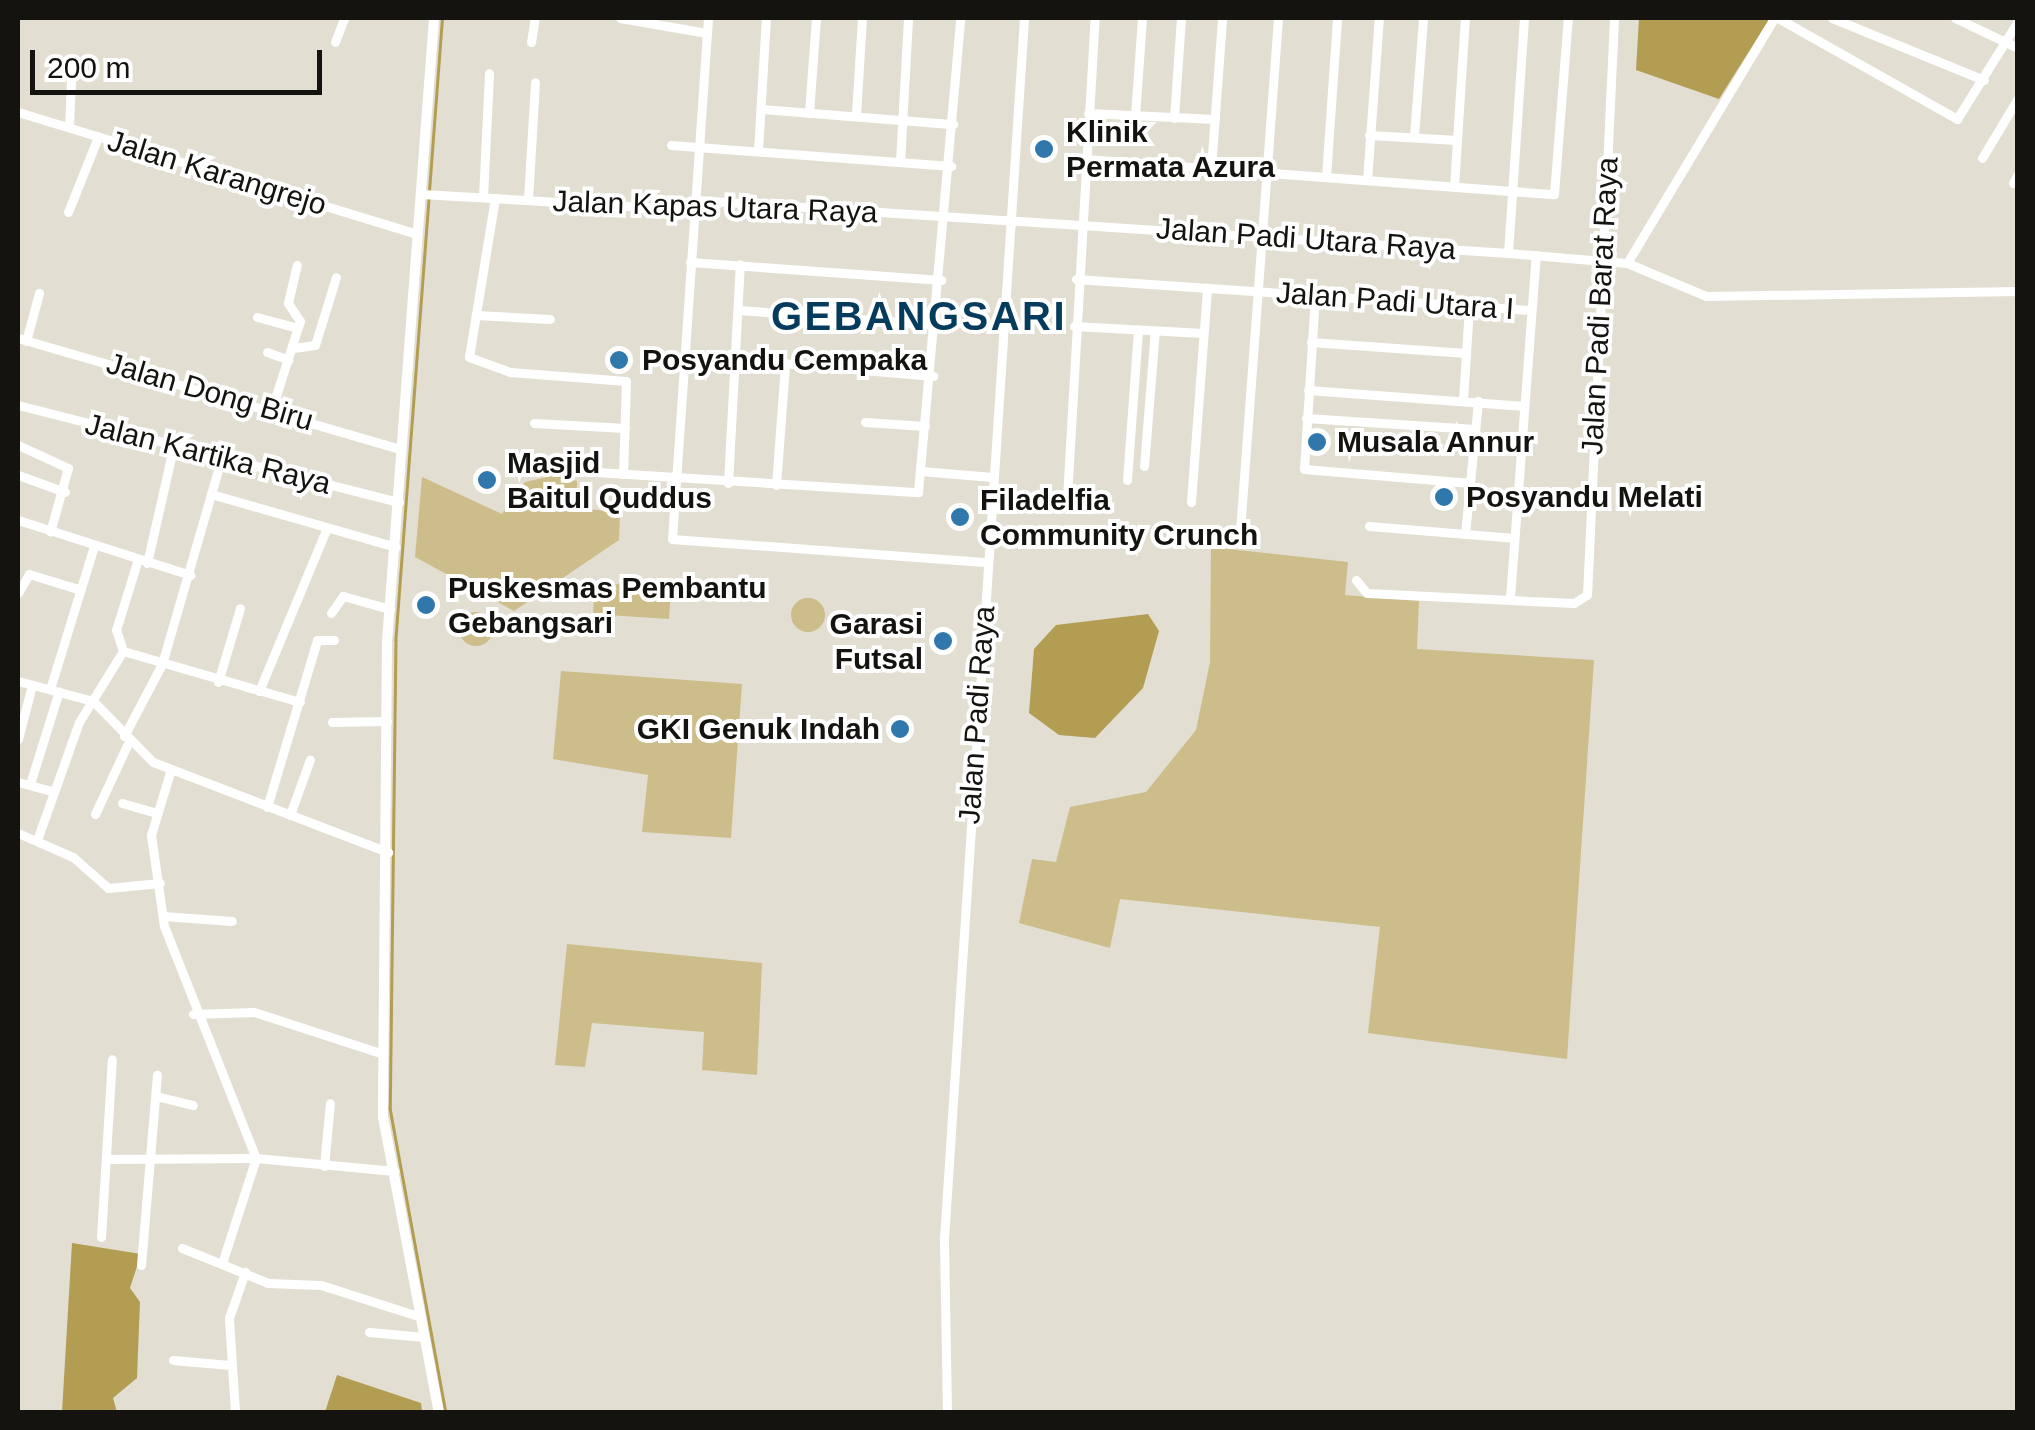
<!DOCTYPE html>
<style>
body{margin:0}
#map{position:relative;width:2035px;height:1430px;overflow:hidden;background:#e2dfd2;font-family:Arial,sans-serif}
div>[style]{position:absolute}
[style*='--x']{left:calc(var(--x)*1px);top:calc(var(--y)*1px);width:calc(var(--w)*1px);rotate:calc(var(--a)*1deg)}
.green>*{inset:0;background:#ccbd8a}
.round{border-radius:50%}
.water>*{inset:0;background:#b29d52}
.stream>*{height:2.5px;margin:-1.25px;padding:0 1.25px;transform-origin:1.25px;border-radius:1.25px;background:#b29d52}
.minor>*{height:9px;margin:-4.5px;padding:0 4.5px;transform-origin:4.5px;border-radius:4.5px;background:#fff}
.tertiary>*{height:10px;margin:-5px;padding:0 5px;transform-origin:5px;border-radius:5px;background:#fff}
.dots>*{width:28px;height:28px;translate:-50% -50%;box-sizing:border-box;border:5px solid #fff;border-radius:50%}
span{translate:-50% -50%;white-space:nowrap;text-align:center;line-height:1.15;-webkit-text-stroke:8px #fff;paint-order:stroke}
.poi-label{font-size:30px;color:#14130f;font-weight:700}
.left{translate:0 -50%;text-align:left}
.right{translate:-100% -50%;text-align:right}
.street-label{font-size:30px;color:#14130f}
.district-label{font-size:40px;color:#053b5d;font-weight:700;letter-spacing:2.5px}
.frame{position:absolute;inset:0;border:20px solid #14130f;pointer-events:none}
.scale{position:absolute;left:30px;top:50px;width:292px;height:45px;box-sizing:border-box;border:5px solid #14130f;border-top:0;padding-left:12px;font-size:30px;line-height:35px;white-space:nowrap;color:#14130f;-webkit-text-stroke:8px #fff;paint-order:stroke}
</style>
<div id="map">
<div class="green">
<i style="clip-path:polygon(556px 475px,577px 481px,577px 508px,620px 512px,619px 540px,514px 611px,415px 557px,422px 477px,502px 514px,525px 482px)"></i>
<i style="clip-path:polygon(1211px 547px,1348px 562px,1345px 595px,1419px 601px,1417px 649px,1594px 660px,1567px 1059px,1368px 1033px,1380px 927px,1120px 899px,1110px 948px,1019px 923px,1032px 859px,1056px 862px,1070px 807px,1146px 792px,1196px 730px,1210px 662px)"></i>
<i style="clip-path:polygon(595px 583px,671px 587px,669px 619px,593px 614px)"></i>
<i class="round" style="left:791px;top:598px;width:34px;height:34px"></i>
<i class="round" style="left:459px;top:612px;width:34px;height:34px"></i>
<i style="clip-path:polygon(561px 671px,742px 684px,731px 838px,642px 832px,648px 775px,553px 759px)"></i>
<i style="clip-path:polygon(567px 944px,762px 963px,757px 1075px,702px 1070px,704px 1032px,592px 1023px,585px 1067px,555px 1065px)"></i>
</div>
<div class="water">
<i style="clip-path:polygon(1639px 18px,1770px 18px,1719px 99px,1636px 70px)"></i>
<i style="clip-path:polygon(1148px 614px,1159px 631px,1143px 688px,1095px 738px,1059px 735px,1029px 713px,1034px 649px,1056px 625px)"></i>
<i style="clip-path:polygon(72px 1243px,141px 1254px,130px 1288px,140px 1302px,137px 1378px,113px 1398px,117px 1412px,62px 1412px)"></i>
<i style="clip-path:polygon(337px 1375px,421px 1403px,422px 1412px,325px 1412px)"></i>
</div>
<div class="stream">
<i style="--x:429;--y:191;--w:173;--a:-85.7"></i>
<i style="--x:429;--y:199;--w:442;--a:94.3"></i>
<i style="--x:396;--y:640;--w:468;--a:90.7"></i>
<i style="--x:390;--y:1108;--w:309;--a:79.6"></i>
</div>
<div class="minor">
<i style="--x:620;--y:18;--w:88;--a:9.8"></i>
<i style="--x:708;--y:18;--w:522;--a:93.95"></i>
<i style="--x:672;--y:539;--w:316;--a:4.2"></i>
<i style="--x:1778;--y:18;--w:206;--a:29.4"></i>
<i style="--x:1957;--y:119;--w:115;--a:-58.1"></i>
<i style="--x:1832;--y:18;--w:164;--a:22.2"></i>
<i style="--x:1955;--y:18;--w:70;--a:25.5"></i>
<i style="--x:335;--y:42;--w:26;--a:-69"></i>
<i style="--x:531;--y:42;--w:24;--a:-81"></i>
<i style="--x:761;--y:109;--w:193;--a:4.5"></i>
<i style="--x:18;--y:112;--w:417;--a:17"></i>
<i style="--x:809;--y:113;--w:95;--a:-85.8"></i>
<i style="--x:1088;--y:113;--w:127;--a:2.7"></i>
<i style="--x:856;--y:115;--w:97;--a:-86.5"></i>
<i style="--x:1135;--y:116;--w:98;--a:-85.9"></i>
<i style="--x:1174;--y:118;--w:100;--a:-86"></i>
<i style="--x:69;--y:127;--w:69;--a:-87.5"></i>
<i style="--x:1369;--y:135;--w:88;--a:3.3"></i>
<i style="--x:1414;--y:136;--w:118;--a:-85.6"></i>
<i style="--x:671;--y:145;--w:281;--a:4.3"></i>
<i style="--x:758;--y:151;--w:133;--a:-86.6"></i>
<i style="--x:1982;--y:158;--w:70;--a:-59"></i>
<i style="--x:1085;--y:159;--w:470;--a:4.3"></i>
<i style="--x:1554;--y:194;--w:177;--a:-85.5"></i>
<i style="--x:900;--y:162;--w:144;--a:-86.8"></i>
<i style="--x:1211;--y:169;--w:151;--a:-85.8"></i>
<i style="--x:1326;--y:177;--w:159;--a:-86"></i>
<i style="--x:1367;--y:180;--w:162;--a:-85.8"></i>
<i style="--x:2013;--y:183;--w:10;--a:-61"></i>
<i style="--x:1454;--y:187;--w:169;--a:-86.3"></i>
<i style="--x:421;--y:194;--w:260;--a:3.3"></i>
<i style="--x:681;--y:209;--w:17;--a:-31"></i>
<i style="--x:696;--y:200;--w:814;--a:3.73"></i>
<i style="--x:1508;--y:253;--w:119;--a:4.8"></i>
<i style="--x:1627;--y:263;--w:86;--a:22.7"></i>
<i style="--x:1706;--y:296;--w:312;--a:-0.9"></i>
<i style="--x:483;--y:197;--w:124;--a:-87.2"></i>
<i style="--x:495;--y:198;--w:161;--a:99.3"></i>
<i style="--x:469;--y:357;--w:44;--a:20.1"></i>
<i style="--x:510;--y:372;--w:116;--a:4.4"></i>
<i style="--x:626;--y:381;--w:93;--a:91.8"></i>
<i style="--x:528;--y:200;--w:118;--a:-86.6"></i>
<i style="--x:68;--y:212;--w:81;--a:-68.2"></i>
<i style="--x:1508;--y:253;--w:236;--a:-86.1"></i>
<i style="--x:690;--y:262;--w:252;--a:4.1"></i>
<i style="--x:1627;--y:263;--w:286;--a:-59"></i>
<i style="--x:1076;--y:279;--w:456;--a:3.9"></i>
<i style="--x:1315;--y:295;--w:174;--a:93.6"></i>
<i style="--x:1304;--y:469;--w:167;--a:4.8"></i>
<i style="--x:739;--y:310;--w:199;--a:4.3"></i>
<i style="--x:476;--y:315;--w:74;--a:3.1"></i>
<i style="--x:257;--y:317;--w:42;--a:15"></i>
<i style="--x:1074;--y:326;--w:129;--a:3.1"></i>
<i style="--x:18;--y:338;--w:399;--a:16.2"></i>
<i style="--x:26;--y:341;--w:50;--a:-74.8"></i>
<i style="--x:1311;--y:342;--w:155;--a:4.1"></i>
<i style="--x:293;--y:348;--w:22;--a:-8"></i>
<i style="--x:315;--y:345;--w:71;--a:-72.8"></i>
<i style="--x:267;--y:352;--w:23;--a:20"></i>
<i style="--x:735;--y:359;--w:199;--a:4.9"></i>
<i style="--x:1308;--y:390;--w:217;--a:4.2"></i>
<i style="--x:1463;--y:400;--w:94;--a:-86.3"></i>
<i style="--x:18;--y:405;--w:393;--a:14.3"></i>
<i style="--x:272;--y:408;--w:91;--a:-72.2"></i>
<i style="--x:300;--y:321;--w:22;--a:-124"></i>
<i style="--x:288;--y:303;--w:39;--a:-77"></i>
<i style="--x:1306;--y:418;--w:169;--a:3.7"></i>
<i style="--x:865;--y:422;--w:60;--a:3.8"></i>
<i style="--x:534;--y:423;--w:91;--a:3.1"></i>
<i style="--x:18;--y:445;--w:55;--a:24.7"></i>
<i style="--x:68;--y:468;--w:66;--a:105.7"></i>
<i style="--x:1144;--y:466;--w:136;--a:-85.4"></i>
<i style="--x:532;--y:468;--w:387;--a:3.6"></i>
<i style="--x:918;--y:492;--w:476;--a:-84.9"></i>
<i style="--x:921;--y:471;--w:71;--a:4.8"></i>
<i style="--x:18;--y:475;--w:50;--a:19.9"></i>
<i style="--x:1127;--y:480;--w:151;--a:-85.8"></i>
<i style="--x:728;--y:483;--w:219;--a:-86.9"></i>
<i style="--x:776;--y:485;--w:121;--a:-85.7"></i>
<i style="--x:211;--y:494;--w:192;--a:16"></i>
<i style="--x:1067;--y:498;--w:481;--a:-86.7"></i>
<i style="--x:1191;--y:502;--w:215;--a:-85.7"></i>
<i style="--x:18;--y:520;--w:181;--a:17.7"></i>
<i style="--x:1369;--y:526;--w:145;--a:4.7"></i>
<i style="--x:1240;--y:531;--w:514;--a:-85.76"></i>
<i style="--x:1465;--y:534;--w:134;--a:-84.4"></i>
<i style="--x:147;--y:563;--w:122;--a:-77.2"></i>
<i style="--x:1356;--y:580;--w:17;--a:50"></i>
<i style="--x:1367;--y:593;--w:207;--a:2.8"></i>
<i style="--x:1574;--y:603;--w:15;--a:-32"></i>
<i style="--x:1587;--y:595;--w:578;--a:-87.32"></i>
<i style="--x:18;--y:593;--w:22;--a:-60"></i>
<i style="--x:29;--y:574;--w:54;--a:17.1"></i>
<i style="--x:1510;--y:598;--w:344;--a:-85.7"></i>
<i style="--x:331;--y:613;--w:21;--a:-55"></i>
<i style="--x:343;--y:596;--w:49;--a:15.5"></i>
<i style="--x:123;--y:651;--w:184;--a:16.1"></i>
<i style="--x:18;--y:681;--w:78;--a:14.9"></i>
<i style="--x:218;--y:682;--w:77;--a:-73.4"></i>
<i style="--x:50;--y:689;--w:150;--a:-72.9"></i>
<i style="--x:259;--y:691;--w:174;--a:-67.4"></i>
<i style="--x:93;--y:701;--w:86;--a:45.5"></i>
<i style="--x:153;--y:762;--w:252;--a:21"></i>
<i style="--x:332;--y:722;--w:55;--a:-1"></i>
<i style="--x:124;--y:736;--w:81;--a:-62.2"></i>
<i style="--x:162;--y:664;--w:216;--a:-73.9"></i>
<i style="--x:18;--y:739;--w:56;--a:-75.5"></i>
<i style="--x:171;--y:769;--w:69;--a:106.9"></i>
<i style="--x:151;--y:835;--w:92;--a:81.9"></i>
<i style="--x:164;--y:926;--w:250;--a:68.4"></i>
<i style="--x:256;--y:1158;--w:110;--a:107.9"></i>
<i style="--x:18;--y:782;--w:35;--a:15"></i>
<i style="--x:30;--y:784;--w:97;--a:-72.7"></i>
<i style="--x:122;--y:803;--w:33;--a:16"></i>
<i style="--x:267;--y:807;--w:174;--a:-73.3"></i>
<i style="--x:317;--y:640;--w:17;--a:0"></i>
<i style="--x:95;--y:814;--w:81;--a:-65"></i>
<i style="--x:290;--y:815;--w:59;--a:-70.3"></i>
<i style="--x:18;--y:833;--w:60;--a:23.6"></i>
<i style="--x:73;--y:857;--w:47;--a:41.5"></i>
<i style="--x:108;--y:888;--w:52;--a:-5.5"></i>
<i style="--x:37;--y:840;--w:125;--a:-70.4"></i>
<i style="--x:79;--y:722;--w:84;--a:-58.2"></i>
<i style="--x:123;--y:651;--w:22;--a:-108"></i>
<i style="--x:116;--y:630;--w:74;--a:-72.8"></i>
<i style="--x:163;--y:916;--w:69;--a:4.1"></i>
<i style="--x:193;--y:1014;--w:61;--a:-1.9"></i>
<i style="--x:254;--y:1012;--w:136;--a:18"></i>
<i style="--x:156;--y:1096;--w:38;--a:14"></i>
<i style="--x:107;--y:1159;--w:149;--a:-0.4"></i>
<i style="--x:256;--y:1158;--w:139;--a:5.4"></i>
<i style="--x:324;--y:1166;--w:63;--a:-84.6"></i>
<i style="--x:101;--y:1237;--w:178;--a:-86.5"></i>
<i style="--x:182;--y:1248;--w:93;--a:22.1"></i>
<i style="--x:268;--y:1283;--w:53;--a:2.2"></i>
<i style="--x:321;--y:1285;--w:105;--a:17.7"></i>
<i style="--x:141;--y:1265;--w:191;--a:-85.2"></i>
<i style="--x:369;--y:1332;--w:55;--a:5.2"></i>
<i style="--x:173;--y:1360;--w:57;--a:5"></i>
<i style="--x:235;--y:1412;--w:94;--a:-93.7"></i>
<i style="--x:229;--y:1318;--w:49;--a:-70.8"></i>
<i style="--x:947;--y:1412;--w:173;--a:-91"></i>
<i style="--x:944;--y:1239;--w:1224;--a:-86.25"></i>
</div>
<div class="tertiary">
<i style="--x:434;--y:18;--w:625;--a:94.31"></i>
<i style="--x:387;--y:641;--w:476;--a:90.5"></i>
<i style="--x:383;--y:1117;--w:300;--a:79.3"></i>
</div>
<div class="dots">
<i style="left:1044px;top:149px;background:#3077ac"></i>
<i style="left:619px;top:360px;background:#3077ac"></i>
<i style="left:1317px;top:442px;background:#3077ac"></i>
<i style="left:487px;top:480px;background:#3077ac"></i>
<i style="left:1444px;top:497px;background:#3077ac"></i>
<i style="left:960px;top:517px;background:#3077ac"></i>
<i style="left:426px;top:605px;background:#3077ac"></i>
<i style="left:943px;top:641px;background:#3077ac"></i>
<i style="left:900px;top:729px;background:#3077ac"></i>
</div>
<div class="poi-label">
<span class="left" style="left:1066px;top:149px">Klinik<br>Permata Azura</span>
<span class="left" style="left:642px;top:360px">Posyandu Cempaka</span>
<span class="left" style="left:1337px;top:442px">Musala Annur</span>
<span class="left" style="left:507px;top:480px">Masjid<br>Baitul Quddus</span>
<span class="left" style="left:1466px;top:497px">Posyandu Melati</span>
<span class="left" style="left:980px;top:517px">Filadelfia<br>Community Crunch</span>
<span class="left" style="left:448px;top:605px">Puskesmas Pembantu<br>Gebangsari</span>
<span class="right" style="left:923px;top:641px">Garasi<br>Futsal</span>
<span class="right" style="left:880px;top:729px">GKI Genuk Indah</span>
</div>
<div class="street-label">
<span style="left:217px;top:173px;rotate:17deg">Jalan Karangrejo</span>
<span style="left:715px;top:207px;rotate:2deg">Jalan Kapas Utara Raya</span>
<span style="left:1306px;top:239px;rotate:4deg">Jalan Padi Utara Raya</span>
<span style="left:1395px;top:301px;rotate:4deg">Jalan Padi Utara I</span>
<span style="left:1600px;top:306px;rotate:-87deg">Jalan Padi Barat Raya</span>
<span style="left:210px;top:392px;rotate:16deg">Jalan Dong Biru</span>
<span style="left:208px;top:454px;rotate:14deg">Jalan Kartika Raya</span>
<span style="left:977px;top:715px;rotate:-86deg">Jalan Padi Raya</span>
</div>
<div class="district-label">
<span style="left:919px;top:316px">GEBANGSARI</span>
</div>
<div class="frame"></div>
<div class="scale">200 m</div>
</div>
